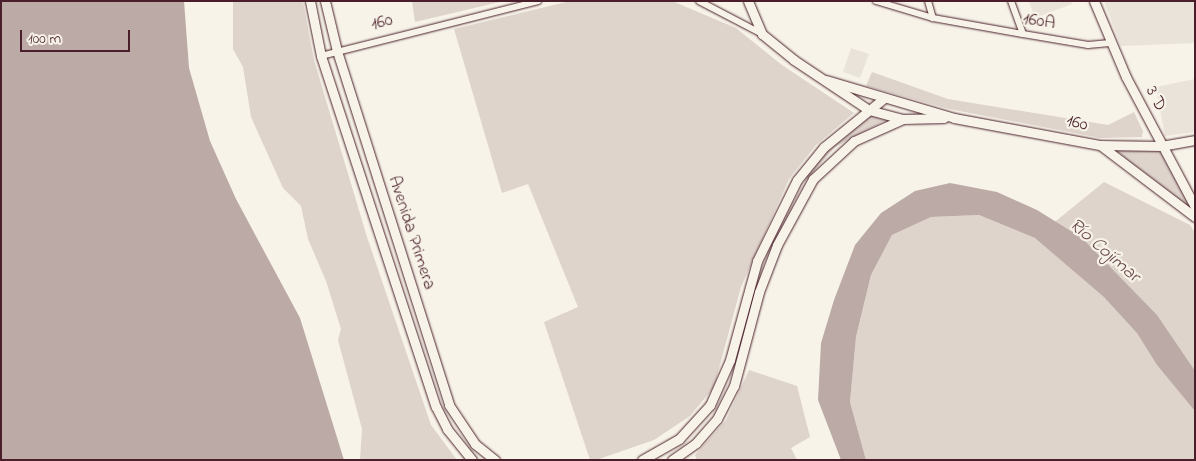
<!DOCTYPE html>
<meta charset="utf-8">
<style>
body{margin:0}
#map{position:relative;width:1196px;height:461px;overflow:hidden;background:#f7f3e8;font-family:"Indie Flower",sans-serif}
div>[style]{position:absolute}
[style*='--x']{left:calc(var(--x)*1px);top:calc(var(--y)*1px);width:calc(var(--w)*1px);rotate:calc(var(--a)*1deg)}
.built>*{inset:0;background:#eae3da}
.green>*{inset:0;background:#ded4cc}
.water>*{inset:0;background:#bcaaa7}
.roads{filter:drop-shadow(0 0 1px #4a1f2b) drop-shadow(0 0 1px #4a1f2b)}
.minor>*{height:6px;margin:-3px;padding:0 3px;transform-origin:3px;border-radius:3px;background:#f7f3e8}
.tertiary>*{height:9px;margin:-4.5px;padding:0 4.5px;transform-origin:4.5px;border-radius:4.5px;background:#f7f3e8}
.secondary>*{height:9px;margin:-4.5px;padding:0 4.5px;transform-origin:4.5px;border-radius:4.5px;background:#f7f3e8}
span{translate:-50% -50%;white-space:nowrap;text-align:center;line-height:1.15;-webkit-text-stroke:4.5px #f7f3e8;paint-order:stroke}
.street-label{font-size:18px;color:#4a1f2b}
.water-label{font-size:19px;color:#6c4950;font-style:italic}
.frame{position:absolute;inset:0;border:2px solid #4a1f2b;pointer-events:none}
.scale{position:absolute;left:20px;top:30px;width:110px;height:22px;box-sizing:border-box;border:2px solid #4a1f2b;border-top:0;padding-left:6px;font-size:15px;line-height:18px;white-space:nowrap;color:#4a1f2b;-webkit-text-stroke:4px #f7f3e8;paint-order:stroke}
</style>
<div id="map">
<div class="built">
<i style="clip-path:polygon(1029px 1px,1071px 1px,1072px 4px,1035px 18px)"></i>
<i style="clip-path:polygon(1104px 1px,1195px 1px,1195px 43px,1121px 46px)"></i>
<i style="clip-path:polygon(851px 48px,869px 54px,860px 78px,843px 72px)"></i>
<i style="clip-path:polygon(1195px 79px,1195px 132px,1165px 136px,1156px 87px)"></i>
</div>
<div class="green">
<i style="clip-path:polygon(233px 1px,303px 1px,314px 60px,367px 237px,431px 425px,457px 460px,360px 460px,362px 429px,338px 340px,341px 329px,326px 281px,308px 239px,301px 206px,283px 188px,251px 117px,243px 67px,233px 49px)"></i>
<i style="clip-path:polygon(412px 1px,504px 1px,415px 22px)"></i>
<i style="clip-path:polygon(570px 1px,672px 1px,736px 28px,782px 65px,854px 113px,816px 145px,789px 179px,741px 287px,714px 387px,690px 416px,654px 440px,596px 460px,590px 460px,544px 322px,578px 307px,528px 184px,502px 193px,454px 29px)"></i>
<i style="clip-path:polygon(872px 72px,948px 99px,1108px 125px,1134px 112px,1143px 131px,1142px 137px,1100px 138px,949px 109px,866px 86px)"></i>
<i style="clip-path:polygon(869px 115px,888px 119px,835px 147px,807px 179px,804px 176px,833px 144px)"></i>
<i style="clip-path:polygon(1115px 150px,1160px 151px,1191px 209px)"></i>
<i style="clip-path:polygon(1104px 182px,1190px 225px,1195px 232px,1195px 460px,866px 460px,850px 402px,856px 337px,871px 275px,892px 235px,931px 217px,979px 215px,1035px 238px)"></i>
<i style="clip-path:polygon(749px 370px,797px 386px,810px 437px,791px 448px,797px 460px,697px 460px,695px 455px,726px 420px)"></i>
</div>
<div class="water">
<i style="clip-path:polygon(1px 1px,184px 1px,189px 68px,210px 141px,236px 199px,300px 318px,344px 460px,1px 460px)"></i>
<i style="clip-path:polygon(950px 183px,997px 192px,1037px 210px,1082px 238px,1157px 315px,1195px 371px,1195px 411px,1157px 365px,1137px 333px,1104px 297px,1035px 238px,979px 215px,931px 217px,892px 235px,871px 275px,856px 337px,850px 402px,866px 460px,841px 460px,818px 400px,821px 343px,834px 300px,855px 245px,881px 213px,915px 191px)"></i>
</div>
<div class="roads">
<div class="minor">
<i style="--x:699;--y:1;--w:71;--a:27.6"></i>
<i style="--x:876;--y:1;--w:59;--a:16.6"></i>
<i style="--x:933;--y:18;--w:91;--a:10.1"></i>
<i style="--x:1023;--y:34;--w:66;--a:9.6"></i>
<i style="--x:1088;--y:45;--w:22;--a:-5"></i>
<i style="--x:928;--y:1;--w:18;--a:74"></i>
<i style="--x:1011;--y:1;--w:35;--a:70"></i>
<i style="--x:321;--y:56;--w:224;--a:-14.2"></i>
</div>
<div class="tertiary">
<i style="--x:310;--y:1;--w:56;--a:78.7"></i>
<i style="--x:321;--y:56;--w:369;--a:71.9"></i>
<i style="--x:436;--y:407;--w:25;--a:63"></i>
<i style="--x:447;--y:429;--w:40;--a:51"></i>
<i style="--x:325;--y:1;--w:51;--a:76.5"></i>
<i style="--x:337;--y:51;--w:371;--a:72.4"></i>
<i style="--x:449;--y:405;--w:47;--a:56.3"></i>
<i style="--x:475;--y:444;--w:26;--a:39"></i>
<i style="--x:1094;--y:1;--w:82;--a:67.2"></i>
<i style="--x:1126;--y:77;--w:147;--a:62"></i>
<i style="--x:1100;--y:145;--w:119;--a:37.2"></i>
<i style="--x:642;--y:460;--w:43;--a:-29.6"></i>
<i style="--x:679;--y:439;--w:46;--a:-47.6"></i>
<i style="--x:710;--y:405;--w:49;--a:-66"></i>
<i style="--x:730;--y:360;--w:103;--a:-74.7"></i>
<i style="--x:757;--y:261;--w:90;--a:-63.7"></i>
<i style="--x:797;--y:180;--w:43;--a:-50.7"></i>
<i style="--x:824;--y:147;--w:76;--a:-39.1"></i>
<i style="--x:672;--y:460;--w:29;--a:-35"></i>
<i style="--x:696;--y:443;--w:32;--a:-49"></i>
<i style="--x:717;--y:419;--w:37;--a:-63"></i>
<i style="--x:734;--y:386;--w:97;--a:-75.1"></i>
<i style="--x:759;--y:292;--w:50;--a:-69"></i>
<i style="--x:777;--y:245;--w:75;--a:-61.4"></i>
<i style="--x:813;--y:179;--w:56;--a:-42.8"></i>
<i style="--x:854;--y:141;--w:54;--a:-24.2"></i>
</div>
<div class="secondary">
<i style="--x:748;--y:1;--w:36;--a:67"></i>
<i style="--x:762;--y:34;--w:41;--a:39.1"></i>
<i style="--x:794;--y:60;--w:90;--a:33.7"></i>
<i style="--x:869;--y:110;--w:35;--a:15"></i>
<i style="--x:903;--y:119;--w:41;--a:-1.4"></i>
<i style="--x:826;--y:80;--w:134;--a:16.5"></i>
<i style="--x:954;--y:118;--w:148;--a:10.5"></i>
<i style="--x:1100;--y:145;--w:61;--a:0.9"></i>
<i style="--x:1161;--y:146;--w:35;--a:-10"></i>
</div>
</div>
<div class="street-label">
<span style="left:1039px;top:22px;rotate:9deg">160A</span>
<span style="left:382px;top:23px;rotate:-14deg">160</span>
<span style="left:1155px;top:99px;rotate:63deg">3 D</span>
<span style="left:1077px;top:124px;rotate:12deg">160</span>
<span style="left:411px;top:233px;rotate:72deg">Avenida Primera</span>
</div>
<div class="water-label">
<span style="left:1104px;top:251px;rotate:41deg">Río Cojímar</span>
</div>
<div class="frame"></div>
<div class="scale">100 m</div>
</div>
